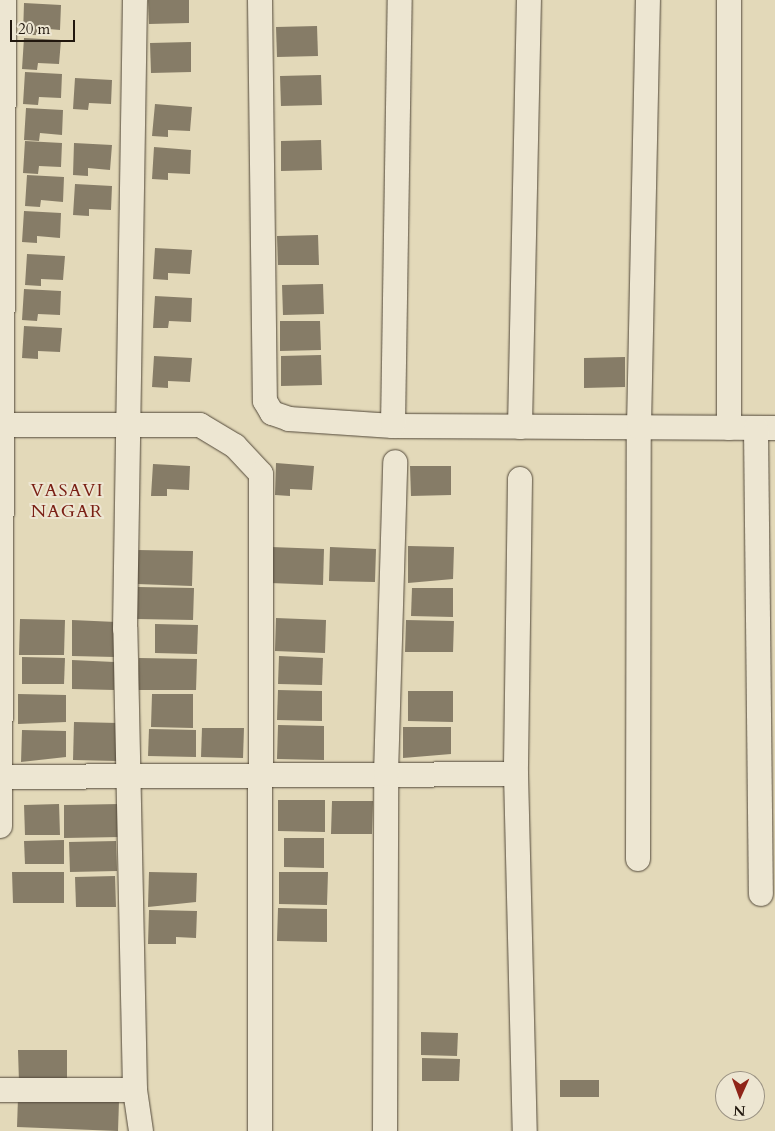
<!DOCTYPE html>
<style>
body{margin:0}
#map{position:relative;width:775px;height:1131px;overflow:hidden;background:#e3d9b9;font-family:Cardo,serif}
div>[style]{position:absolute}
[style*='--x']{left:calc(var(--x)*1px);top:calc(var(--y)*1px);width:calc(var(--w)*1px);rotate:calc(var(--a)*1deg)}
.building>*{inset:0;background:#867c67}
.roads{filter:drop-shadow(0 0 1px #524839) drop-shadow(0 0 1px #524839)}
.minor>*{height:24px;margin:-12px;padding:0 12px;transform-origin:12px;border-radius:12px;background:#ede6d2}
span{translate:-50% -50%;white-space:nowrap;text-align:center;line-height:1.15;-webkit-text-stroke:4px #ede6d2;paint-order:stroke}
.neighbourhood-label{font-size:18px;color:#7a1f14;letter-spacing:1px}
.north{position:absolute;left:715px;top:1071px;width:50px;height:50px;box-sizing:border-box;background:#ede6d2;border:1px solid #9b9384;border-radius:50%;rotate:182deg;font-size:14px;font-weight:700;line-height:20px;text-align:center;color:#21170e}
.north::after{content:'';display:block;margin:auto;width:18px;height:22px;background:#8f2418;clip-path:polygon(50% 0,100% 100%,50% 72%,0 100%)}
.scale{position:absolute;left:10px;top:20px;width:65px;height:22px;box-sizing:border-box;border:2px solid #21170e;border-top:0;padding-left:6px;font-size:15px;line-height:18px;white-space:nowrap;color:#21170e;-webkit-text-stroke:4px #ede6d2;paint-order:stroke}
</style>
<div id="map">
<div class="building">
<i style="clip-path:polygon(148px 0,189px 0,189px 23px,149px 24px)"></i>
<i style="clip-path:polygon(24px 3px,61px 5px,60px 30px,38px 28px,38px 35px,23px 35px)"></i>
<i style="clip-path:polygon(317px 26px,318px 56px,277px 57px,276px 27px)"></i>
<i style="clip-path:polygon(24px 38px,61px 40px,59px 64px,38px 63px,37px 70px,22px 69px)"></i>
<i style="clip-path:polygon(191px 42px,191px 72px,151px 73px,150px 43px)"></i>
<i style="clip-path:polygon(25px 72px,62px 74px,61px 98px,39px 97px,38px 105px,23px 104px)"></i>
<i style="clip-path:polygon(321px 75px,322px 105px,281px 106px,280px 76px)"></i>
<i style="clip-path:polygon(75px 78px,112px 80px,111px 104px,89px 103px,88px 110px,73px 109px)"></i>
<i style="clip-path:polygon(155px 104px,192px 107px,190px 131px,168px 130px,168px 137px,152px 136px)"></i>
<i style="clip-path:polygon(26px 108px,63px 110px,62px 135px,40px 133px,39px 141px,24px 140px)"></i>
<i style="clip-path:polygon(321px 140px,322px 170px,281px 171px,281px 141px)"></i>
<i style="clip-path:polygon(25px 141px,62px 143px,61px 167px,39px 166px,38px 174px,23px 173px)"></i>
<i style="clip-path:polygon(74px 143px,112px 145px,110px 170px,88px 168px,88px 176px,73px 175px)"></i>
<i style="clip-path:polygon(154px 147px,191px 150px,190px 174px,168px 173px,168px 180px,152px 179px)"></i>
<i style="clip-path:polygon(27px 175px,64px 177px,63px 202px,41px 200px,40px 207px,25px 206px)"></i>
<i style="clip-path:polygon(75px 184px,112px 186px,111px 210px,89px 209px,89px 216px,73px 215px)"></i>
<i style="clip-path:polygon(24px 211px,61px 213px,60px 238px,37px 236px,37px 243px,22px 242px)"></i>
<i style="clip-path:polygon(318px 235px,319px 265px,278px 265px,277px 236px)"></i>
<i style="clip-path:polygon(155px 248px,192px 250px,190px 274px,168px 273px,168px 280px,153px 279px)"></i>
<i style="clip-path:polygon(27px 254px,65px 256px,63px 280px,41px 279px,41px 286px,25px 285px)"></i>
<i style="clip-path:polygon(323px 284px,324px 314px,283px 315px,282px 285px)"></i>
<i style="clip-path:polygon(24px 289px,61px 291px,60px 315px,38px 314px,37px 321px,22px 320px)"></i>
<i style="clip-path:polygon(155px 296px,192px 298px,191px 322px,169px 321px,168px 328px,153px 328px)"></i>
<i style="clip-path:polygon(280px 321px,320px 321px,321px 350px,280px 351px)"></i>
<i style="clip-path:polygon(24px 326px,62px 328px,60px 352px,38px 351px,38px 359px,22px 358px)"></i>
<i style="clip-path:polygon(321px 355px,322px 385px,281px 386px,281px 356px)"></i>
<i style="clip-path:polygon(154px 356px,192px 358px,190px 382px,168px 381px,168px 388px,152px 387px)"></i>
<i style="clip-path:polygon(625px 357px,625px 387px,584px 388px,584px 358px)"></i>
<i style="clip-path:polygon(276px 463px,314px 466px,312px 490px,290px 489px,290px 496px,275px 495px)"></i>
<i style="clip-path:polygon(153px 464px,190px 466px,189px 490px,167px 489px,167px 496px,151px 496px)"></i>
<i style="clip-path:polygon(410px 466px,451px 466px,451px 495px,411px 496px)"></i>
<i style="clip-path:polygon(408px 546px,454px 547px,453px 579px,408px 583px)"></i>
<i style="clip-path:polygon(271px 547px,324px 549px,323px 585px,270px 583px)"></i>
<i style="clip-path:polygon(330px 547px,376px 549px,375px 582px,329px 581px)"></i>
<i style="clip-path:polygon(137px 550px,193px 551px,192px 586px,137px 584px)"></i>
<i style="clip-path:polygon(138px 587px,194px 588px,193px 620px,137px 619px)"></i>
<i style="clip-path:polygon(412px 588px,453px 588px,453px 617px,411px 616px)"></i>
<i style="clip-path:polygon(276px 618px,326px 620px,325px 653px,275px 651px)"></i>
<i style="clip-path:polygon(20px 619px,65px 620px,64px 655px,19px 655px)"></i>
<i style="clip-path:polygon(72px 620px,116px 622px,115px 657px,72px 656px)"></i>
<i style="clip-path:polygon(406px 620px,454px 621px,453px 652px,405px 652px)"></i>
<i style="clip-path:polygon(155px 624px,198px 625px,197px 654px,155px 653px)"></i>
<i style="clip-path:polygon(279px 656px,323px 658px,322px 685px,278px 684px)"></i>
<i style="clip-path:polygon(22px 657px,65px 658px,64px 684px,22px 684px)"></i>
<i style="clip-path:polygon(139px 658px,197px 659px,196px 690px,138px 690px)"></i>
<i style="clip-path:polygon(72px 660px,114px 662px,114px 690px,72px 689px)"></i>
<i style="clip-path:polygon(278px 690px,322px 691px,322px 721px,277px 720px)"></i>
<i style="clip-path:polygon(408px 691px,453px 691px,453px 722px,408px 721px)"></i>
<i style="clip-path:polygon(18px 694px,66px 695px,66px 722px,18px 724px)"></i>
<i style="clip-path:polygon(152px 694px,193px 694px,193px 728px,151px 727px)"></i>
<i style="clip-path:polygon(74px 722px,118px 723px,117px 761px,73px 760px)"></i>
<i style="clip-path:polygon(278px 725px,324px 726px,324px 760px,277px 759px)"></i>
<i style="clip-path:polygon(403px 727px,451px 727px,451px 754px,403px 758px)"></i>
<i style="clip-path:polygon(202px 728px,244px 728px,243px 758px,201px 757px)"></i>
<i style="clip-path:polygon(149px 729px,196px 730px,196px 757px,148px 756px)"></i>
<i style="clip-path:polygon(22px 730px,66px 731px,66px 757px,21px 762px)"></i>
<i style="clip-path:polygon(278px 800px,325px 800px,325px 832px,278px 831px)"></i>
<i style="clip-path:polygon(332px 801px,373px 801px,372px 834px,331px 834px)"></i>
<i style="clip-path:polygon(59px 804px,60px 835px,25px 835px,24px 805px)"></i>
<i style="clip-path:polygon(120px 804px,121px 837px,64px 838px,64px 805px)"></i>
<i style="clip-path:polygon(284px 838px,324px 838px,324px 868px,284px 867px)"></i>
<i style="clip-path:polygon(64px 840px,64px 864px,25px 864px,24px 841px)"></i>
<i style="clip-path:polygon(116px 841px,117px 871px,70px 872px,69px 842px)"></i>
<i style="clip-path:polygon(12px 872px,64px 872px,64px 903px,13px 903px)"></i>
<i style="clip-path:polygon(149px 872px,197px 873px,196px 902px,148px 907px)"></i>
<i style="clip-path:polygon(279px 872px,328px 872px,327px 905px,279px 904px)"></i>
<i style="clip-path:polygon(115px 876px,116px 907px,76px 907px,75px 877px)"></i>
<i style="clip-path:polygon(278px 908px,327px 909px,327px 942px,277px 941px)"></i>
<i style="clip-path:polygon(149px 910px,197px 911px,196px 938px,176px 937px,176px 944px,148px 944px)"></i>
<i style="clip-path:polygon(421px 1032px,458px 1033px,457px 1056px,421px 1055px)"></i>
<i style="clip-path:polygon(18px 1050px,67px 1050px,67px 1082px,19px 1083px)"></i>
<i style="clip-path:polygon(422px 1058px,460px 1059px,459px 1081px,422px 1081px)"></i>
<i style="clip-path:polygon(560px 1080px,599px 1080px,599px 1097px,560px 1097px)"></i>
<i style="clip-path:polygon(18px 1098px,119px 1101px,118px 1131px,17px 1127px)"></i>
</div>
<div class="roads">
<div class="minor">
<i style="--x:260;--y:0;--w:401;--a:89.3"></i>
<i style="--x:265;--y:401;--w:14;--a:60"></i>
<i style="--x:272;--y:413;--w:18;--a:19"></i>
<i style="--x:289;--y:419;--w:104;--a:3.9"></i>
<i style="--x:393;--y:426;--w:382;--a:0.3"></i>
<i style="--x:0;--y:425;--w:200;--a:0"></i>
<i style="--x:200;--y:425;--w:41;--a:31"></i>
<i style="--x:235;--y:446;--w:38;--a:47"></i>
<i style="--x:261;--y:474;--w:657;--a:90.09"></i>
<i style="--x:393;--y:426;--w:426;--a:-89.1"></i>
<i style="--x:520;--y:427;--w:427;--a:-88.8"></i>
<i style="--x:729;--y:428;--w:428;--a:-90"></i>
<i style="--x:756;--y:428;--w:466;--a:89.4"></i>
<i style="--x:520;--y:479;--w:295;--a:90.8"></i>
<i style="--x:516;--y:774;--w:357;--a:88.6"></i>
<i style="--x:0;--y:777;--w:516;--a:-0.33"></i>
<i style="--x:0;--y:826;--w:826;--a:-89.72"></i>
<i style="--x:638;--y:859;--w:432;--a:-89.9"></i>
<i style="--x:639;--y:427;--w:427;--a:-88.8"></i>
<i style="--x:0;--y:1090;--w:135;--a:0"></i>
<i style="--x:135;--y:1090;--w:41;--a:81.7"></i>
<i style="--x:135;--y:1090;--w:461;--a:-91.2"></i>
<i style="--x:125;--y:629;--w:629;--a:-89.09"></i>
<i style="--x:385;--y:1131;--w:357;--a:-89.8"></i>
<i style="--x:386;--y:774;--w:312;--a:-88.3"></i>
</div>
</div>
<div class="neighbourhood-label">
<span style="left:67px;top:502px">VASAVI<br>NAGAR</span>
</div>
<div class="north">N</div>
<div class="scale">20 m</div>
</div>
